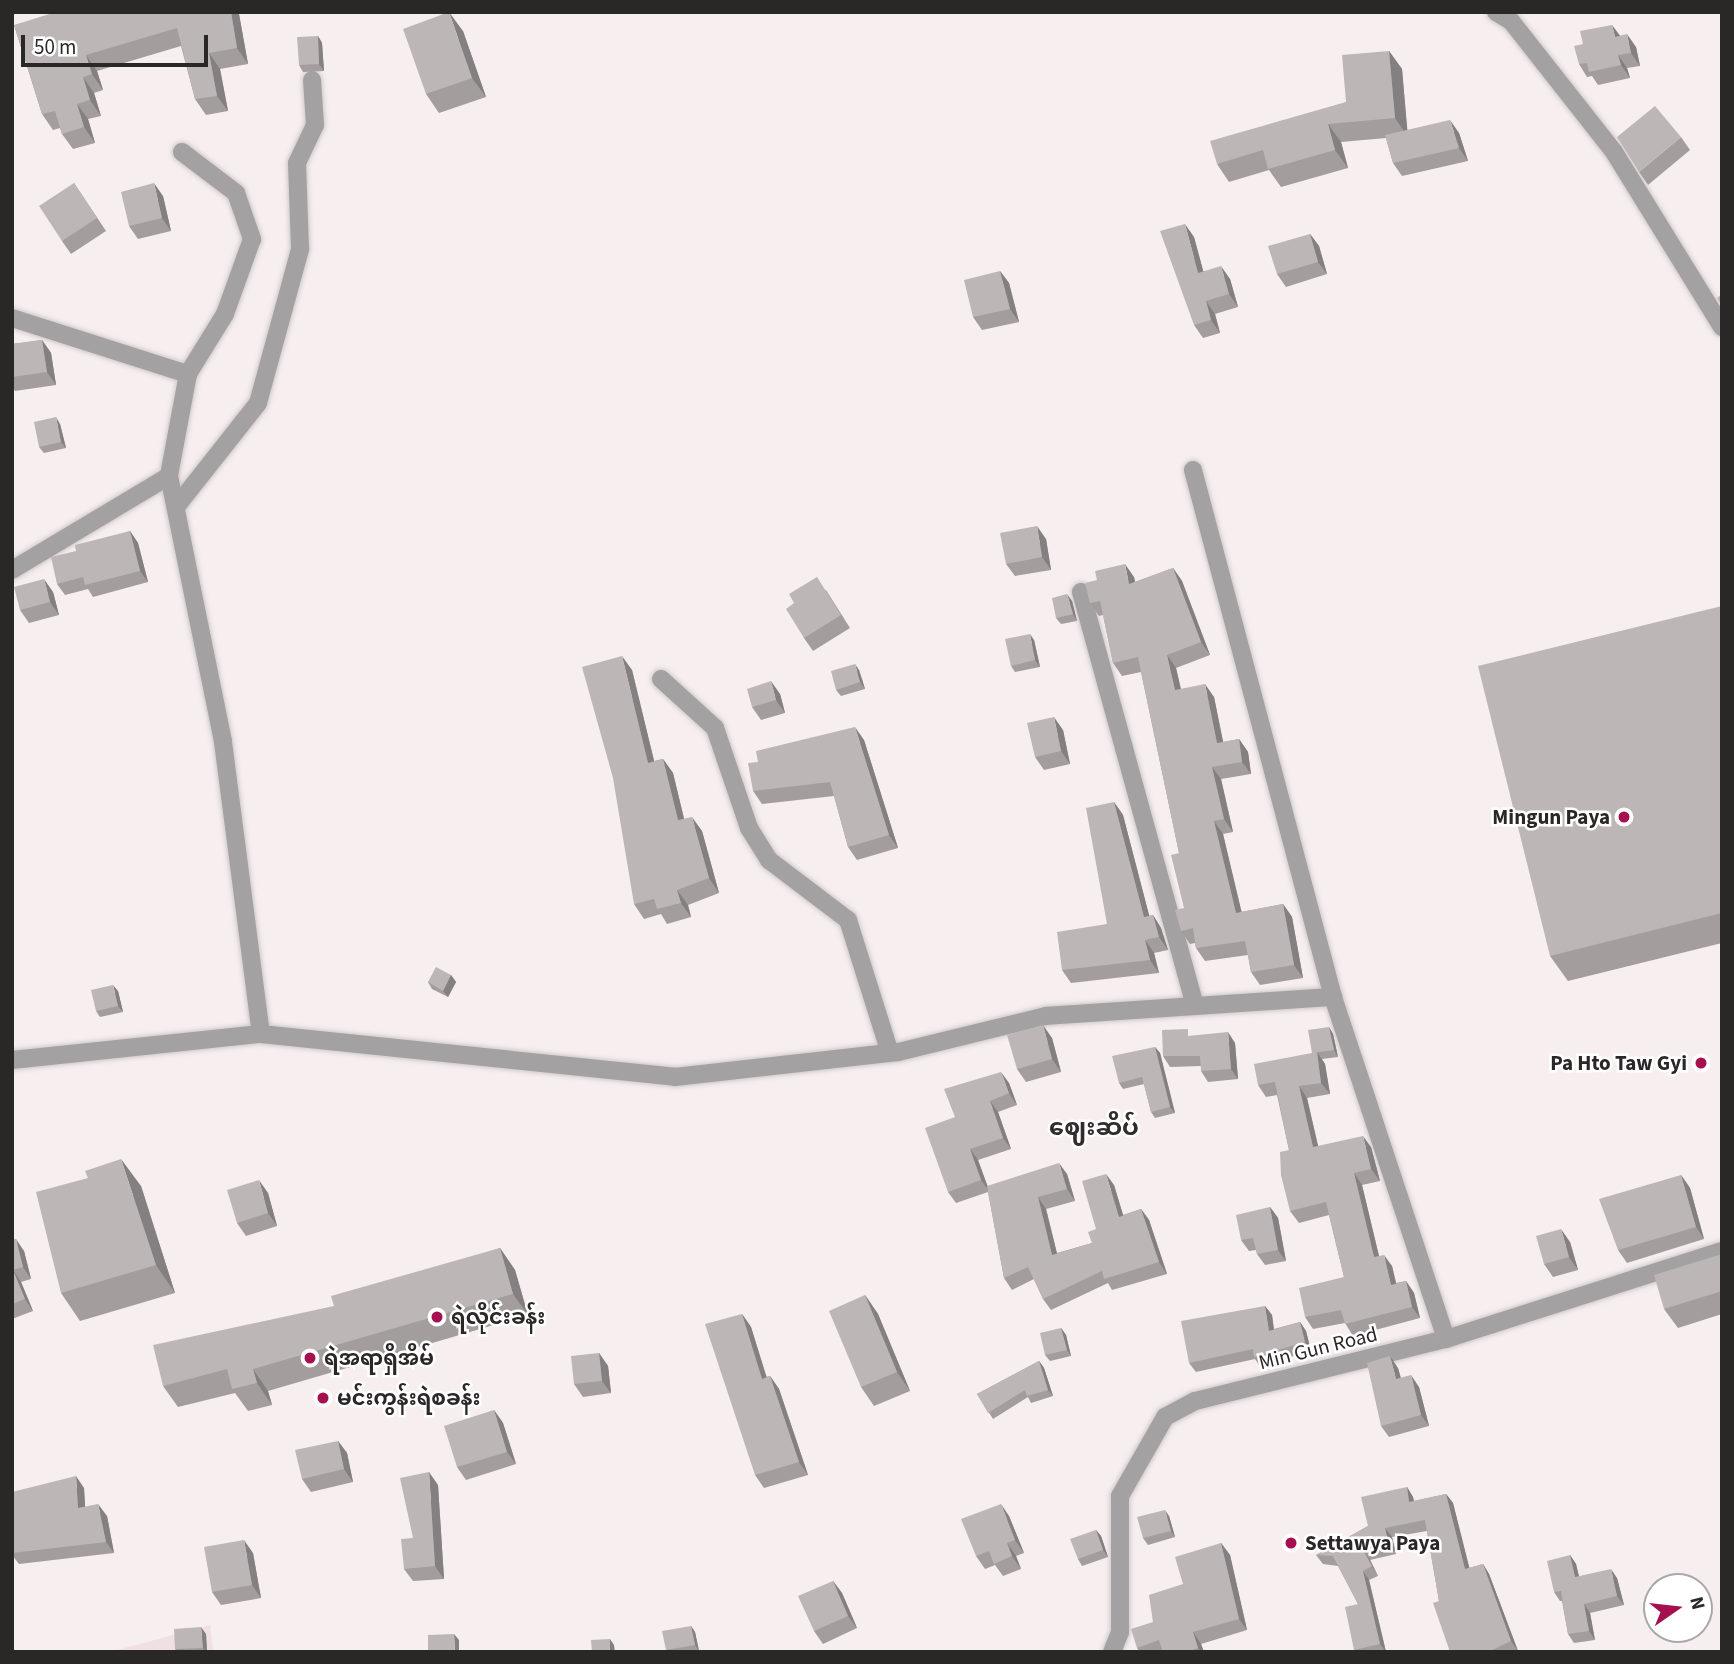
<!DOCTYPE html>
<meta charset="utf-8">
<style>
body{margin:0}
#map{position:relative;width:1734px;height:1664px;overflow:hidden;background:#f6eeef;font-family:"Source Sans 3","Noto Sans Myanmar",sans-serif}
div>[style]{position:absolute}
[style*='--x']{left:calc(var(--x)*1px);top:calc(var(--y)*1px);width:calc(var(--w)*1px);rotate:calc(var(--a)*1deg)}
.built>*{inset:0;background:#f0dfe3}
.roads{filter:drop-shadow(0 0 2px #d1cacb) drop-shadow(0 0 2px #d1cacb)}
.minor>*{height:18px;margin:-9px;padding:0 9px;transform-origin:9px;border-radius:9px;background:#a4a1a2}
.wall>*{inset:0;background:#a39d9d}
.shaded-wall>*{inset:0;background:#847f80}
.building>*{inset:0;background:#bdb6b7}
.dots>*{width:19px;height:19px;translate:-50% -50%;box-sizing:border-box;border:4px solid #fff;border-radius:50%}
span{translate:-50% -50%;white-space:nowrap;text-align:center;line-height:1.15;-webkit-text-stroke:5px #fff;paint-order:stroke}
.poi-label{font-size:21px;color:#2a2727;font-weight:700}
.right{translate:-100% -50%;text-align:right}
.left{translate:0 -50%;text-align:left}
.street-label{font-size:21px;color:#2a2727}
.quarter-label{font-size:24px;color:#322c2d;font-weight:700}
.frame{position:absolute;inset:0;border:14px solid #2a2727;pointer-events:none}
.north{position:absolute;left:1643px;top:1573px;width:70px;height:70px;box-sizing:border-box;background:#fff;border:2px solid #aaa9a9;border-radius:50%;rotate:76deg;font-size:19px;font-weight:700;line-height:28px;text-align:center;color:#2a2727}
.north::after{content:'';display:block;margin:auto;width:24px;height:32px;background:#a5114f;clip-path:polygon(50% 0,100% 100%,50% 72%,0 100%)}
.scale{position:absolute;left:21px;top:35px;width:187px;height:32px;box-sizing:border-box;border:4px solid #2a2727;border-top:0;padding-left:9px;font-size:21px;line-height:24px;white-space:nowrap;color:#2a2727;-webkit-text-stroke:5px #fff;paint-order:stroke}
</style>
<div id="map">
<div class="built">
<i style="clip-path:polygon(210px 1625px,213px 1652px,110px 1652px)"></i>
</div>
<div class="roads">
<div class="minor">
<i style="--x:1496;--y:12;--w:17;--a:31"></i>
<i style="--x:1511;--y:21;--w:167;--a:51.8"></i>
<i style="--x:1614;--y:152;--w:206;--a:58.3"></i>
<i style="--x:182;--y:152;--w:68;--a:37.2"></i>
<i style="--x:236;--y:193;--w:49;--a:70.8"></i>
<i style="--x:252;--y:239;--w:80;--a:109.8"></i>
<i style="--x:225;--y:314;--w:70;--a:121.7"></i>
<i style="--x:188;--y:374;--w:104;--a:100.6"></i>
<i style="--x:169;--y:476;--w:271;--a:78.5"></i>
<i style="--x:223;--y:742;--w:294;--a:82.6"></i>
<i style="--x:261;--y:1034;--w:416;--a:5.9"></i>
<i style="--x:675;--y:1077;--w:224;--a:-6.4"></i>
<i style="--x:898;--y:1052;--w:152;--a:-13.7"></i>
<i style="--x:1046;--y:1016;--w:288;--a:-3.8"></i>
<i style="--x:12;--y:318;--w:185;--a:17.7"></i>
<i style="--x:1193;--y:470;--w:545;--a:75.12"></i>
<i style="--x:1333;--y:997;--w:360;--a:71.7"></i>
<i style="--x:176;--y:507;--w:132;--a:-51.7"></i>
<i style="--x:258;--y:403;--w:160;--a:-74.7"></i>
<i style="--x:300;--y:249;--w:86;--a:-92"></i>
<i style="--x:297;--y:163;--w:42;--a:-64.7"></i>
<i style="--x:315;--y:125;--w:45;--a:-93.8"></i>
<i style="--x:12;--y:570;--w:183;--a:-30.9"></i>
<i style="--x:1081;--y:592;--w:426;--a:74.6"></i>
<i style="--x:661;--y:679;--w:73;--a:42.2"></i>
<i style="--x:715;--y:728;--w:106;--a:71.2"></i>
<i style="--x:749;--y:828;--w:38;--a:58"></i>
<i style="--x:769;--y:860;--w:99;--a:37.2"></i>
<i style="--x:848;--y:920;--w:139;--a:72.5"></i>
<i style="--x:12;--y:1060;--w:250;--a:-6"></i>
<i style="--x:1112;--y:1652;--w:22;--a:-68"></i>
<i style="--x:1120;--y:1632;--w:136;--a:-90"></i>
<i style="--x:1120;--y:1496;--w:91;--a:-60.3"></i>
<i style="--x:1165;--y:1417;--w:34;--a:-28"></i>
<i style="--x:1195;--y:1401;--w:259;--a:-13.9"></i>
<i style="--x:1446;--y:1339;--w:290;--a:-17.7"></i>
</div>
</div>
<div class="wall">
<i style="clip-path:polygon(239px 14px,248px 64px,220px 69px,228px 111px,206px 115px,195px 99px,181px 46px,97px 71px,103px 90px,94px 93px,101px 116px,88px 119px,95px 143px,73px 149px,62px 134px,60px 128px,53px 130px,42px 114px,14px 25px)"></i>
<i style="clip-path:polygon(463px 31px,486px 97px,439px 113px,426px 94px)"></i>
<i style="clip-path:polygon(318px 36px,322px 43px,324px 71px,303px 72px,299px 65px)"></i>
<i style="clip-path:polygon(1620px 36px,1636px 47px,1640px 66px,1627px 68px,1630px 78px,1598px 85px,1592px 76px,1587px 77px,1579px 64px)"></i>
<i style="clip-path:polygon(1389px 51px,1402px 69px,1407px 130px,1459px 133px,1468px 161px,1402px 176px,1393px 163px,1386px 138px,1341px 142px,1348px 168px,1281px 187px,1269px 170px,1229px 182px,1217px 164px,1346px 102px)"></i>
<i style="clip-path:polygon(1681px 137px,1690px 150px,1648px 185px,1639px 172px)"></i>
<i style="clip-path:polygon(74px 183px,106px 231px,71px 254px,62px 241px)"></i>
<i style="clip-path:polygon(163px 196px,171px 231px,138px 239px,129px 226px)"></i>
<i style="clip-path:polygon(1310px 234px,1319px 246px,1327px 274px,1286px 287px,1277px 274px)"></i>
<i style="clip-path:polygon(1194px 237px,1203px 271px,1230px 279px,1238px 307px,1215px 314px,1220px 333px,1203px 338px,1194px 325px)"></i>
<i style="clip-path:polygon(1000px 271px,1009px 283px,1019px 322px,982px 330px,973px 317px)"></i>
<i style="clip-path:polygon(42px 340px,51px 353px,56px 385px,15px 391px,12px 387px,12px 344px)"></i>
<i style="clip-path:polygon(60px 424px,66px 448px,44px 453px,39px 447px)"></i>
<i style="clip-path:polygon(130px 531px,138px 543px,148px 582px,93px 597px,88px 589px,65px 595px,57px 584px,76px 551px)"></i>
<i style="clip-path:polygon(1046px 539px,1051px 570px,1015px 576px,1006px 564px)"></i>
<i style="clip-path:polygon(1173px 568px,1182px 581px,1210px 655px,1176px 668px,1181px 689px,1214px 697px,1223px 742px,1239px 739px,1248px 752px,1251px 774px,1221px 779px,1233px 832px,1223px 834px,1241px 912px,1283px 904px,1292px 917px,1303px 978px,1260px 985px,1251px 972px,1248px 955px,1205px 961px,1196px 948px,1195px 943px,1190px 944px,1181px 931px,1184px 908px,1179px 853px,1141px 672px,1122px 676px,1113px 663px,1103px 615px,1099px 616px,1090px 603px,1134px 577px,1135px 582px)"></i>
<i style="clip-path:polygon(826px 590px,850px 628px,813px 651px,804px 638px,794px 603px)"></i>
<i style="clip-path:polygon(53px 592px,59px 615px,29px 623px,20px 610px)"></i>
<i style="clip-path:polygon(1072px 601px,1077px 621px,1061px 624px,1056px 618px)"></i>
<i style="clip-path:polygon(1722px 606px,1722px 943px,1568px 981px,1550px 956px)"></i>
<i style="clip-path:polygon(1034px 640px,1040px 667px,1015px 672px,1011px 666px)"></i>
<i style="clip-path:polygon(632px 670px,654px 761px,663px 759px,673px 773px,684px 819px,702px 831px,719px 893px,688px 905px,691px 917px,667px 924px,661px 914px,644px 919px,634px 904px)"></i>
<i style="clip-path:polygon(859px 670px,865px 689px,841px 696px,836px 690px)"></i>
<i style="clip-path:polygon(780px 694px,785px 713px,761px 720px,752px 707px)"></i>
<i style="clip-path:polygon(1063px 730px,1070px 764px,1044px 770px,1035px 757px)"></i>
<i style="clip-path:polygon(864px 740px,898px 848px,857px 860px,848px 847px,834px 796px,762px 804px,753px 791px)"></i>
<i style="clip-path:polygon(1114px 802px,1123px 815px,1149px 916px,1153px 915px,1161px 928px,1168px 950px,1154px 953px,1159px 973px,1071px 983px,1062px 970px,1107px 924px)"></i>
<i style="clip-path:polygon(451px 975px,456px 982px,448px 997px,432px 989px,428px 982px)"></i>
<i style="clip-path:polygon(118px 991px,123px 1012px,100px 1017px,96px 1011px)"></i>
<i style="clip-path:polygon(1329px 1027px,1333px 1034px,1338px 1057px,1322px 1059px,1325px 1064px,1330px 1094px,1307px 1098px,1318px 1146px,1371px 1147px,1380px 1181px,1362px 1185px,1379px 1256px,1392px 1266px,1396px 1283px,1406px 1281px,1414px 1293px,1420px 1318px,1353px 1336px,1345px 1323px,1313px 1329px,1305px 1317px,1344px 1277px,1329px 1215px,1299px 1223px,1290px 1211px,1289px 1150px,1277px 1095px,1266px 1097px,1258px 1085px,1312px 1053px)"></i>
<i style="clip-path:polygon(1192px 1036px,1235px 1043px,1238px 1079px,1208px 1082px,1201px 1071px,1201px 1066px,1170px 1067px,1163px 1056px)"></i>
<i style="clip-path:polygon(1052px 1038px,1061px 1072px,1026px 1082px,1017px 1069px)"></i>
<i style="clip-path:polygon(1155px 1047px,1160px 1053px,1175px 1113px,1155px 1118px,1151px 1112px,1144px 1084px,1123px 1089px,1119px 1083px)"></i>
<i style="clip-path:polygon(1009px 1083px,1017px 1105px,998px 1112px,1011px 1149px,978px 1160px,988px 1187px,1067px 1174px,1075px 1201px,1046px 1209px,1057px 1253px,1092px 1243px,1114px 1185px,1123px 1215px,1141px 1209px,1149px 1220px,1167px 1274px,1112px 1290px,1108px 1283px,1051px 1310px,1043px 1299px,1034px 1279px,1012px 1290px,1004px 1278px,988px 1192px,956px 1203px,948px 1192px,955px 1117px)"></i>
<i style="clip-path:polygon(1681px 1175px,1690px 1188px,1704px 1239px,1627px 1263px,1618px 1250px)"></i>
<i style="clip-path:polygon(141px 1186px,175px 1293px,80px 1321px,61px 1293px)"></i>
<i style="clip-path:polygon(268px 1193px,277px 1226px,246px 1236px,237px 1223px)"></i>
<i style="clip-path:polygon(1270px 1207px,1278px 1218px,1286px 1261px,1265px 1265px,1257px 1254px,1256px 1250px,1249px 1251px,1241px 1240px)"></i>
<i style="clip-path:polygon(12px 1239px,24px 1251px,31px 1279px,21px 1282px,33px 1311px,12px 1319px)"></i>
<i style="clip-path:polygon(1570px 1242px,1578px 1270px,1553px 1277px,1544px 1264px)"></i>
<i style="clip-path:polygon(500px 1248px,515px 1270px,528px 1315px,268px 1391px,272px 1405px,248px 1411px,235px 1393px,178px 1407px,163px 1386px,334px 1306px)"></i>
<i style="clip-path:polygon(1722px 1254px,1722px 1314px,1678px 1328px,1664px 1309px)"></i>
<i style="clip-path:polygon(865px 1295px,878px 1314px,910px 1391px,874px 1406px,861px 1387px)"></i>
<i style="clip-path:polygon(1265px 1306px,1272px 1315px,1274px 1329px,1300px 1322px,1306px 1331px,1311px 1351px,1260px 1366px,1255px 1359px,1196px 1372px,1189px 1363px)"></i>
<i style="clip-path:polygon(742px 1314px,751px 1327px,766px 1377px,770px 1376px,779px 1389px,808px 1475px,764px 1488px,755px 1475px)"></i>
<i style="clip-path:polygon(1061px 1328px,1066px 1335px,1071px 1356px,1050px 1361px,1045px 1355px)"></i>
<i style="clip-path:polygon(599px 1353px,608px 1366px,611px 1393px,583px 1397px,574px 1384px)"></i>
<i style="clip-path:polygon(1039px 1361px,1044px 1368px,1053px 1396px,1031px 1403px,1028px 1397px,993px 1419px,977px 1394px)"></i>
<i style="clip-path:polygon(1398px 1368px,1401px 1378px,1419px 1387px,1429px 1426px,1389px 1437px,1381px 1426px)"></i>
<i style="clip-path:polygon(494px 1410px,503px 1423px,516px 1464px,466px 1480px,457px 1467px)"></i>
<i style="clip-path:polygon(338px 1441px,347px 1453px,353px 1482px,311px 1492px,302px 1479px)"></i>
<i style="clip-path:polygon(438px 1485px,444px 1579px,413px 1581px,404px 1569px,413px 1538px)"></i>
<i style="clip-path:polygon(1407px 1487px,1413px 1497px,1414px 1501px,1446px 1494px,1453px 1503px,1469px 1568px,1483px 1564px,1489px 1574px,1518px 1651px,1515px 1652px,1450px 1652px,1439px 1601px,1427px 1531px,1392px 1537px,1396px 1554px,1370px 1560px,1378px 1576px,1369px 1580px,1386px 1652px,1356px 1652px,1354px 1650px,1358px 1604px,1338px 1566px,1323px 1564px,1316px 1555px,1368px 1526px)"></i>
<i style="clip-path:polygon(84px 1488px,85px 1507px,107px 1516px,114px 1553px,19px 1564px,12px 1555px,12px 1492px)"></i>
<i style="clip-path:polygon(1009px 1516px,1024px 1553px,1016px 1556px,1021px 1569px,1003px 1576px,995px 1565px,985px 1569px,976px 1556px)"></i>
<i style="clip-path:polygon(1169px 1516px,1175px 1537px,1148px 1545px,1143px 1538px)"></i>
<i style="clip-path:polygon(1096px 1530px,1101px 1536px,1108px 1557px,1082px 1566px,1078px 1559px)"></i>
<i style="clip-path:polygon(1221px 1543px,1230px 1555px,1247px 1630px,1201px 1644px,1204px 1652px,1140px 1652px,1137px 1648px,1153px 1622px,1183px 1584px)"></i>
<i style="clip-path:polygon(253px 1553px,261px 1598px,221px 1605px,212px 1592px)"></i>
<i style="clip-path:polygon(1570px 1555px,1576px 1564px,1579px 1576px,1617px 1578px,1624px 1605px,1590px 1613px,1595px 1640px,1574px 1643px,1568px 1634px,1562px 1601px,1560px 1601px,1554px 1592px)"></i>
<i style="clip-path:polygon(833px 1581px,842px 1593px,857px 1628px,823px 1644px,814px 1631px)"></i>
<i style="clip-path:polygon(691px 1626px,695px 1632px,699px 1651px,667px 1652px,666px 1650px)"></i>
<i style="clip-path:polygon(206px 1634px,207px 1652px,177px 1652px,175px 1649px)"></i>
</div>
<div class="shaded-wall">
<i style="clip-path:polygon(231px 12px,238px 12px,239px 14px,248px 64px,237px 48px)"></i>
<i style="clip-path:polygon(449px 12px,463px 31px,486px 97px,472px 78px)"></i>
<i style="clip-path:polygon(1612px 25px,1621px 37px,1615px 37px)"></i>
<i style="clip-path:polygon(1627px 34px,1636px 47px,1640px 66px,1631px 53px)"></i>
<i style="clip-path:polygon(318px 36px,322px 43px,324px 71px,319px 64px)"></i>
<i style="clip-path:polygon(1389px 51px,1402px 69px,1408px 137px,1395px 118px)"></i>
<i style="clip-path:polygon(209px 53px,220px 69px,228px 111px,217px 96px)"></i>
<i style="clip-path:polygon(86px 55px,97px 71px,103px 90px,92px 74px)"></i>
<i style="clip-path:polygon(1618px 55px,1627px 68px,1630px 78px,1621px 65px)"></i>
<i style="clip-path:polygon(83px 77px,94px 93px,101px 116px,90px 100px)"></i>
<i style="clip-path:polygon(77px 104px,88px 119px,95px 143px,84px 127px)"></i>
<i style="clip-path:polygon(1450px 120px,1459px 133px,1468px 161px,1459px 148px)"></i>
<i style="clip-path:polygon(1328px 124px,1341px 142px,1348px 168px,1335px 150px)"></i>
<i style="clip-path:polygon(154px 183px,163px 196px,171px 231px,162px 218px)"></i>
<i style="clip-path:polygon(1185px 224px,1194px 237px,1207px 285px,1198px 273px)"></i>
<i style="clip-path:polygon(1310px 234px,1319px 246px,1327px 274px,1318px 262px)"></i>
<i style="clip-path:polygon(1221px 266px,1230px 279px,1238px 307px,1229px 294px)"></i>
<i style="clip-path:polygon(1000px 271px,1009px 283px,1019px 322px,1010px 309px)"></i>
<i style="clip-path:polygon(1206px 301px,1215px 314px,1220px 333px,1211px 320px)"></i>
<i style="clip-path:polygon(42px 340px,51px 353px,56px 385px,47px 372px)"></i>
<i style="clip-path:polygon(56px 417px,60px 424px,66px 448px,61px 442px)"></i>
<i style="clip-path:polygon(1037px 526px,1046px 539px,1051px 570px,1042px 557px)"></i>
<i style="clip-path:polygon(130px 531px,138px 543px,148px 582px,140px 571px)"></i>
<i style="clip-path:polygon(1125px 564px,1134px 577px,1138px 597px,1129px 584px)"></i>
<i style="clip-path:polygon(1173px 568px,1182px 581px,1210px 655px,1201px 642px)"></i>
<i style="clip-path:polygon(44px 579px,53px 592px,59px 615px,50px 602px)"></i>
<i style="clip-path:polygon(1067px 594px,1072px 601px,1077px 621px,1073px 614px)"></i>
<i style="clip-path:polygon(1030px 634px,1034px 640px,1040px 667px,1035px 660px)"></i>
<i style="clip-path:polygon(1167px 655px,1176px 668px,1184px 703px,1175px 690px)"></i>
<i style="clip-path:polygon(622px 656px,632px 670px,658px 777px,648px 763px)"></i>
<i style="clip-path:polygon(855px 664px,859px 670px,865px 689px,860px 682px)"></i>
<i style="clip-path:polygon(771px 681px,780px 694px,785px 713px,776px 700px)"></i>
<i style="clip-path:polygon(1205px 684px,1214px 697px,1226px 756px,1217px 743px)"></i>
<i style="clip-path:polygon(1054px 717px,1063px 730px,1070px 764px,1061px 751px)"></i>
<i style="clip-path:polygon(855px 727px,864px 740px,898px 848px,889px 835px)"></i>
<i style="clip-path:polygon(1239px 739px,1248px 752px,1251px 774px,1242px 762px)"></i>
<i style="clip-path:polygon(663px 759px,673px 773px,688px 835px,678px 820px)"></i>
<i style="clip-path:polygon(1212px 767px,1221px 779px,1233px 832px,1224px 819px)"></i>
<i style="clip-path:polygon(1114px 802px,1123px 815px,1153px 930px,1144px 917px)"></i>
<i style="clip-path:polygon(692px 817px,702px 831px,719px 893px,709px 878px)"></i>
<i style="clip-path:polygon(1214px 821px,1223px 834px,1245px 926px,1236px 913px)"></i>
<i style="clip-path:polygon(677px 890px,688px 905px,691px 917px,681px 903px)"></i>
<i style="clip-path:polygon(1283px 904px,1292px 917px,1303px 978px,1294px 965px)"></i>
<i style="clip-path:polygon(1153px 915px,1161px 928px,1168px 950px,1159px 937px)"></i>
<i style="clip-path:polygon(1145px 940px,1154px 953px,1159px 973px,1150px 960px)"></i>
<i style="clip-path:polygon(451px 975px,456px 982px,448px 997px,443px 991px)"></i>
<i style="clip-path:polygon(113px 985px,118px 991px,123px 1012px,118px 1006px)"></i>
<i style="clip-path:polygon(1043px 1025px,1052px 1038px,1061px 1072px,1052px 1059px)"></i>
<i style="clip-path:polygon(1329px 1027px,1333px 1034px,1338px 1057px,1334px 1050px)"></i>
<i style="clip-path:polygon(1228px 1032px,1235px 1043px,1238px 1079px,1231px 1069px)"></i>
<i style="clip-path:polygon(1155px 1047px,1160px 1053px,1175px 1113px,1170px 1107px)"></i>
<i style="clip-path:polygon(1317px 1052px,1325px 1064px,1330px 1094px,1321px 1083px)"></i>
<i style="clip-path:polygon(1001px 1072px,1009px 1083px,1017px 1105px,1009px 1093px)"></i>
<i style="clip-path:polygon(1299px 1086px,1307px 1098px,1321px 1159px,1313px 1147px)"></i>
<i style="clip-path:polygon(990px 1101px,998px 1112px,1011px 1149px,1003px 1138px)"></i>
<i style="clip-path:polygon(1363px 1136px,1371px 1147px,1380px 1181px,1371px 1169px)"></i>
<i style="clip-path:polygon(970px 1149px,978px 1160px,989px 1191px,981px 1180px)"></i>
<i style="clip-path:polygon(121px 1159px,141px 1186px,175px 1293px,156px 1265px)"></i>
<i style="clip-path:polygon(1059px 1163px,1067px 1174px,1075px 1201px,1067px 1189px)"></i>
<i style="clip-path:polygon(1354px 1173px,1362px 1185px,1382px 1269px,1374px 1257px)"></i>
<i style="clip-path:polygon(1106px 1174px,1114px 1185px,1127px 1228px,1119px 1217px)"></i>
<i style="clip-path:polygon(1681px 1175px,1690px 1188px,1704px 1239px,1696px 1227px)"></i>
<i style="clip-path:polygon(259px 1180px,268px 1193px,277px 1226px,268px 1213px)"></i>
<i style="clip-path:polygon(1038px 1197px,1046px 1209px,1060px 1266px,1052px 1255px)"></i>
<i style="clip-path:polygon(1270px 1207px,1278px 1218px,1286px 1261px,1278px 1250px)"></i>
<i style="clip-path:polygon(1141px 1209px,1149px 1220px,1167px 1274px,1159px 1262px)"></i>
<i style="clip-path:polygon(1561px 1229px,1570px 1242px,1578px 1270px,1569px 1257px)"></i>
<i style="clip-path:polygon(16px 1239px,24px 1251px,31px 1279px,23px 1267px)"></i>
<i style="clip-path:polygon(500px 1248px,515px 1270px,528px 1315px,513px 1294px)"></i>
<i style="clip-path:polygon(1384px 1255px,1392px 1266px,1399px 1296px,1391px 1285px)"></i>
<i style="clip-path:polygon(13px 1270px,21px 1282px,33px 1311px,25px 1299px)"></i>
<i style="clip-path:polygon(1406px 1281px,1414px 1293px,1420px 1318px,1412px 1307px)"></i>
<i style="clip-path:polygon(865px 1295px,878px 1314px,910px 1391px,897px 1372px)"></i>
<i style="clip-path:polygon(1265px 1306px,1272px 1315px,1275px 1340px,1269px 1331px)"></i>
<i style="clip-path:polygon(742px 1314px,751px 1327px,771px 1391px,762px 1379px)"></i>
<i style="clip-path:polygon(1300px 1322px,1306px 1331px,1311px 1351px,1305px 1342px)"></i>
<i style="clip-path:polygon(1061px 1328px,1066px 1335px,1071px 1356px,1067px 1350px)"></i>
<i style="clip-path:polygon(599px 1353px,608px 1366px,611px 1393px,602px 1381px)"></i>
<i style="clip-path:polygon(1390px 1356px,1398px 1368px,1404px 1391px,1396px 1379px)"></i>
<i style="clip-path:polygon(1039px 1361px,1044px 1368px,1053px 1396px,1048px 1390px)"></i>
<i style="clip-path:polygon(253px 1369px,268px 1391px,272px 1405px,257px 1383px)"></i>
<i style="clip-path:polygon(1411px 1375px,1419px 1387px,1429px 1426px,1421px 1415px)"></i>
<i style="clip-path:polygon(770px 1376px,779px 1389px,808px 1475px,799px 1462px)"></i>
<i style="clip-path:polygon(494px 1410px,503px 1423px,516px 1464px,507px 1452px)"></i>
<i style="clip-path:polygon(338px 1441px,347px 1453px,353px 1482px,344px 1469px)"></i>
<i style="clip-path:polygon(429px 1472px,438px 1485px,444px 1579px,435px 1566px)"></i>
<i style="clip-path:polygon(76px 1476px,84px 1488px,86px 1520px,78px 1508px)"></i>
<i style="clip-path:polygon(1407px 1487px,1413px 1497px,1416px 1512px,1409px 1502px)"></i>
<i style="clip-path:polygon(1446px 1494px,1453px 1503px,1472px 1578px,1465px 1569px)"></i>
<i style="clip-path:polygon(98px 1504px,107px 1516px,114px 1553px,106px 1542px)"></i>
<i style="clip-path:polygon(1001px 1504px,1009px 1516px,1024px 1553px,1015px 1540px)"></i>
<i style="clip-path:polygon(1165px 1510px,1169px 1516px,1175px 1537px,1171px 1531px)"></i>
<i style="clip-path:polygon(1385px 1528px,1392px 1537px,1396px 1554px,1389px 1545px)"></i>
<i style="clip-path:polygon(1096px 1530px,1101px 1536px,1108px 1557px,1103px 1550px)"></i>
<i style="clip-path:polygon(244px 1540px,253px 1553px,261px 1598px,252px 1585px)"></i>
<i style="clip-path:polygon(1007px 1543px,1016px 1556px,1021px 1569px,1012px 1556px)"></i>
<i style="clip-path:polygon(1221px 1543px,1230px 1555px,1247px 1630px,1239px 1619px)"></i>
<i style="clip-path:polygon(1363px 1550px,1370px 1560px,1378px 1576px,1372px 1566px)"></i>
<i style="clip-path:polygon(1570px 1555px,1576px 1564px,1581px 1586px,1575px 1577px)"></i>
<i style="clip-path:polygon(1483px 1564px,1489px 1574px,1518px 1651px,1511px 1641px)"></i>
<i style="clip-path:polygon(1611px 1569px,1617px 1578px,1624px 1605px,1617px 1596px)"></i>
<i style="clip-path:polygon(1363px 1571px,1369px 1580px,1386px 1652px,1380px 1644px)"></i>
<i style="clip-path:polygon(833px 1581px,842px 1593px,857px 1628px,848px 1616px)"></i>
<i style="clip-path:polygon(1584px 1604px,1590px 1613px,1595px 1640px,1589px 1631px)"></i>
<i style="clip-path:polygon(691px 1626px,695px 1632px,699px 1651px,695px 1645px)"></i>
<i style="clip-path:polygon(201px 1627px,206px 1634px,207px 1652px,205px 1652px,203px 1648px)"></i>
<i style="clip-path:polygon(1193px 1632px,1201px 1644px,1204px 1652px,1201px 1652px,1198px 1648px)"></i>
<i style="clip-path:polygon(454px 1634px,459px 1640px,459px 1652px,455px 1652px)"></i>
<i style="clip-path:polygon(610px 1639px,614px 1645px,615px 1652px,610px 1652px)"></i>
</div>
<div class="building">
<i style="clip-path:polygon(56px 12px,231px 12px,237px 48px,209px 53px,217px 96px,195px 99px,177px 28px,86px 55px,92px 74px,83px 77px,90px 100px,77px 104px,84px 127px,62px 134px,55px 111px,42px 114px,14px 25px)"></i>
<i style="clip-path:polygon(449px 12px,472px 78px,426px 94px,403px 29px)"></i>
<i style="clip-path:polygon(1612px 25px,1615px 37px,1627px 34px,1631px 53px,1618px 55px,1621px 65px,1589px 72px,1587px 63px,1579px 64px,1574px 46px,1583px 44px,1580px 31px)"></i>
<i style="clip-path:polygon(318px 36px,319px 64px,299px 65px,297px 37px)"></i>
<i style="clip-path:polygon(1389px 51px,1395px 118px,1328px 124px,1335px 150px,1268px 169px,1263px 150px,1217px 164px,1210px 141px,1346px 102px,1342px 55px)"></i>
<i style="clip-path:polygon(1655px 106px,1681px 137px,1639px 172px,1617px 137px)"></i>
<i style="clip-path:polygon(1450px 120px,1459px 148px,1393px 163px,1385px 135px)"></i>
<i style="clip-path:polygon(74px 183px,97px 218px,62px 241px,39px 206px)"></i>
<i style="clip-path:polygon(154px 183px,162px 218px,129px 226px,121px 192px)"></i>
<i style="clip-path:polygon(1185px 224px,1198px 273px,1221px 266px,1229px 294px,1206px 301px,1211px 320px,1194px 325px,1160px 231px)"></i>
<i style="clip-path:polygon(1310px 234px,1318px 262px,1277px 274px,1268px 246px)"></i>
<i style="clip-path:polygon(1000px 271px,1010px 309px,973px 317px,964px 280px)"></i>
<i style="clip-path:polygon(1722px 294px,1722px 306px,1717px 298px)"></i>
<i style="clip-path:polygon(42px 340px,47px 372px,12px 377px,12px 344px)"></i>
<i style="clip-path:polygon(56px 417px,61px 442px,39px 447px,34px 422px)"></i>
<i style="clip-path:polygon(1037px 526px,1042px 557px,1006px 564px,1000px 533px)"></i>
<i style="clip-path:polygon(130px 531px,140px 571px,85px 585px,83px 577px,57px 584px,51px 557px,76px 551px,75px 545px)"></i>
<i style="clip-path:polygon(1125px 564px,1129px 584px,1173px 568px,1201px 642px,1167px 655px,1175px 690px,1205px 684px,1217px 743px,1239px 739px,1242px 762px,1212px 767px,1224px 819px,1214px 821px,1236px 913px,1283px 904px,1294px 965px,1251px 972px,1245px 941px,1196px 948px,1193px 928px,1181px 931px,1175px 910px,1184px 908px,1171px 855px,1179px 853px,1138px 657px,1113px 663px,1100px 601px,1090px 603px,1085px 583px,1097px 580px,1095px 571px)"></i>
<i style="clip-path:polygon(817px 577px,841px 615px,804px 638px,786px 609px,794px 603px,789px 594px)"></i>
<i style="clip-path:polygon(44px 579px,50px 602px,20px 610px,14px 587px)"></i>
<i style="clip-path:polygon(1067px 594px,1073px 614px,1056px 618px,1052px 598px)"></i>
<i style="clip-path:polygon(1722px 606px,1722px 913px,1550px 956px,1478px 666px)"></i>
<i style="clip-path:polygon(1030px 634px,1035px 660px,1011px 666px,1005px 639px)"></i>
<i style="clip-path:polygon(622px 656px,648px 763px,663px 759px,678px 820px,692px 817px,709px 878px,677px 890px,681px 903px,657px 909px,654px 899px,634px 904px,613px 778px,582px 667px)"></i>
<i style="clip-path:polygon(855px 664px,860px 682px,836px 690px,831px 671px)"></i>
<i style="clip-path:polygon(771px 681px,776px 700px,752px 707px,747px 689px)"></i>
<i style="clip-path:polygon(1054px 717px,1061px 751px,1035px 757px,1027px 723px)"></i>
<i style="clip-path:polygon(855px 727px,889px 835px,848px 847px,830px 782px,753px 791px,748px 763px,758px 762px,756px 751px)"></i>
<i style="clip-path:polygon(1114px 802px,1144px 917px,1153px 915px,1159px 937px,1145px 940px,1150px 960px,1062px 970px,1057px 932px,1107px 924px,1086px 808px)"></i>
<i style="clip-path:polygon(436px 967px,451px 975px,443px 991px,428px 982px)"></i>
<i style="clip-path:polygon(113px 985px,118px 1006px,96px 1011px,91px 990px)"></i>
<i style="clip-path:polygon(1043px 1025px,1052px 1059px,1017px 1069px,1007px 1035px)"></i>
<i style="clip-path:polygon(1329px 1027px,1334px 1050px,1312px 1053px,1308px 1030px)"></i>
<i style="clip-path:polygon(1188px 1029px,1188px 1036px,1228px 1032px,1231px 1069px,1201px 1071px,1200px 1056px,1163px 1056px,1162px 1030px)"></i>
<i style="clip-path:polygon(1155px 1047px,1170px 1107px,1151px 1112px,1142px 1077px,1119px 1083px,1112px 1056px)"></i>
<i style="clip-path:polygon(1317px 1052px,1321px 1083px,1299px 1086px,1313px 1147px,1363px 1136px,1371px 1169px,1354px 1173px,1374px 1257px,1384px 1255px,1391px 1285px,1406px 1281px,1412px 1307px,1345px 1324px,1341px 1310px,1305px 1317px,1299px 1288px,1344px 1277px,1326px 1202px,1290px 1211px,1281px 1175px,1280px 1152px,1289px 1150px,1275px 1082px,1258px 1085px,1254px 1064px)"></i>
<i style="clip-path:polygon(1001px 1072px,1009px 1093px,990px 1101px,1003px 1138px,970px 1149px,981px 1180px,948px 1192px,925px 1128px,955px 1117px,944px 1089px)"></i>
<i style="clip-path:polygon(121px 1159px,156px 1265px,61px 1293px,36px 1192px,88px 1178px,85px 1171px)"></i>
<i style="clip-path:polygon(1059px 1163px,1067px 1189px,1038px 1197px,1052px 1255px,1092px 1243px,1088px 1232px,1096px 1229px,1082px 1181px,1106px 1174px,1119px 1217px,1141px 1209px,1159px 1262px,1104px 1279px,1102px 1271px,1043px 1299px,1028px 1267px,1004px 1278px,987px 1186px)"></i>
<i style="clip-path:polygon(1681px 1175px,1696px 1227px,1618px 1250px,1599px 1199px)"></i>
<i style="clip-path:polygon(259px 1180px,268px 1213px,237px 1223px,227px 1190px)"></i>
<i style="clip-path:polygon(1270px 1207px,1278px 1250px,1257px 1254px,1253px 1238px,1241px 1240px,1236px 1215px)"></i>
<i style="clip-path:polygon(1561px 1229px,1569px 1257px,1544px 1264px,1536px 1236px)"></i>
<i style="clip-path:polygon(12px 1239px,16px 1239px,23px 1267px,13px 1270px,25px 1299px,12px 1304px)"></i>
<i style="clip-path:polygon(500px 1248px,513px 1294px,253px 1369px,257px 1383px,232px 1389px,227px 1369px,163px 1386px,153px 1345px,334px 1306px,331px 1296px)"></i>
<i style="clip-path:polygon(1722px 1254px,1722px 1291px,1664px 1309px,1654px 1275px)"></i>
<i style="clip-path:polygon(865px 1295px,897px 1372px,861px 1387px,829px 1311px)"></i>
<i style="clip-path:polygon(1265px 1306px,1269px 1331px,1300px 1322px,1305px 1342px,1254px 1357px,1253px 1349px,1189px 1363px,1181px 1321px)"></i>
<i style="clip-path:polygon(742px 1314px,762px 1379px,770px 1376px,799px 1462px,755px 1475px,705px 1324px)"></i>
<i style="clip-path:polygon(1061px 1328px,1067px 1350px,1045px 1355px,1040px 1333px)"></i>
<i style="clip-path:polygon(599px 1353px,602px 1381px,574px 1384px,571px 1356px)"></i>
<i style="clip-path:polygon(1390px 1356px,1396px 1379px,1411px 1375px,1421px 1415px,1381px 1426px,1367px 1363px)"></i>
<i style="clip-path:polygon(1039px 1361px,1048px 1390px,1027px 1396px,1025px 1390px,988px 1413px,977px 1394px)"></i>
<i style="clip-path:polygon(494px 1410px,507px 1452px,457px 1467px,444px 1426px)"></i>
<i style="clip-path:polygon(338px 1441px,344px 1469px,302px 1479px,295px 1450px)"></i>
<i style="clip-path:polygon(429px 1472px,435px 1566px,404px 1569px,401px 1539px,413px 1538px,400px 1478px)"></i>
<i style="clip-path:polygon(76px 1476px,78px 1508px,98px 1504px,106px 1542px,12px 1553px,12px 1492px)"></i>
<i style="clip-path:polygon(1407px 1487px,1409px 1502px,1446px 1494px,1465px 1569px,1483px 1564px,1511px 1641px,1488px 1652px,1450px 1652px,1433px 1603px,1439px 1601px,1425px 1520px,1385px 1528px,1389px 1545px,1363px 1550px,1372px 1566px,1363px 1571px,1380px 1644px,1354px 1650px,1345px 1607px,1358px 1604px,1333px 1556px,1316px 1555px,1368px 1526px,1361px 1497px)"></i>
<i style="clip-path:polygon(1001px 1504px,1015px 1540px,1007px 1543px,1012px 1556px,994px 1564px,989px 1551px,976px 1556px,961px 1519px)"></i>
<i style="clip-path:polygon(1165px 1510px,1171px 1531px,1143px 1538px,1137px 1517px)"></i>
<i style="clip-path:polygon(1096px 1530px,1103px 1550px,1078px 1559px,1070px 1539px)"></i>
<i style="clip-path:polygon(244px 1540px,252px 1585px,212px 1592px,204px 1547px)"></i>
<i style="clip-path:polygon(1221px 1543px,1239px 1619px,1193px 1632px,1198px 1648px,1186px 1652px,1163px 1652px,1159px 1640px,1137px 1648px,1131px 1629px,1153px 1622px,1149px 1595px,1183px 1584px,1175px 1557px)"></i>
<i style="clip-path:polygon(1570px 1555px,1575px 1577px,1611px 1569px,1617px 1596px,1584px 1604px,1589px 1631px,1568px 1634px,1561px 1591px,1554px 1592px,1547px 1561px)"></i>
<i style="clip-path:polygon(833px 1581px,848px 1616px,814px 1631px,798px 1596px)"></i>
<i style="clip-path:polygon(691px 1626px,695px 1645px,666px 1650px,662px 1631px)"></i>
<i style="clip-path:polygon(201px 1627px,203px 1648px,175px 1649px,174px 1629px)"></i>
<i style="clip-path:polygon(454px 1634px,455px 1652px,428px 1652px,428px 1635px)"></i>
<i style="clip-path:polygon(610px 1639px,610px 1652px,592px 1652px,591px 1640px)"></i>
</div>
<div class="dots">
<i style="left:1624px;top:817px;background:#a5114f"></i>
<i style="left:1701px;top:1063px;background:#a5114f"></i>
<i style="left:437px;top:1317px;background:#a5114f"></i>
<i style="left:310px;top:1358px;background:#a5114f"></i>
<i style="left:323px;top:1398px;background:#a5114f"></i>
<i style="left:1291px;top:1543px;background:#a5114f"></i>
</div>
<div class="poi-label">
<span class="right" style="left:1610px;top:817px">Mingun Paya</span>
<span class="right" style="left:1687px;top:1063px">Pa Hto Taw Gyi</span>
<span class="left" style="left:451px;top:1317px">ရဲလိုင်းခန်း</span>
<span class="left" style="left:324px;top:1358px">ရဲအရာရှိအိမ်</span>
<span class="left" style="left:337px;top:1398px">မင်းကွန်းရဲစခန်း</span>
<span class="left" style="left:1305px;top:1543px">Settawya Paya</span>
</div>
<div class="street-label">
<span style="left:1318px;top:1348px;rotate:-14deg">Min Gun Road</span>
</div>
<div class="quarter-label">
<span style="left:1094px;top:1128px">ဈေးဆိပ်</span>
</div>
<div class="frame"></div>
<div class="north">N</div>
<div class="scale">50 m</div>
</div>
